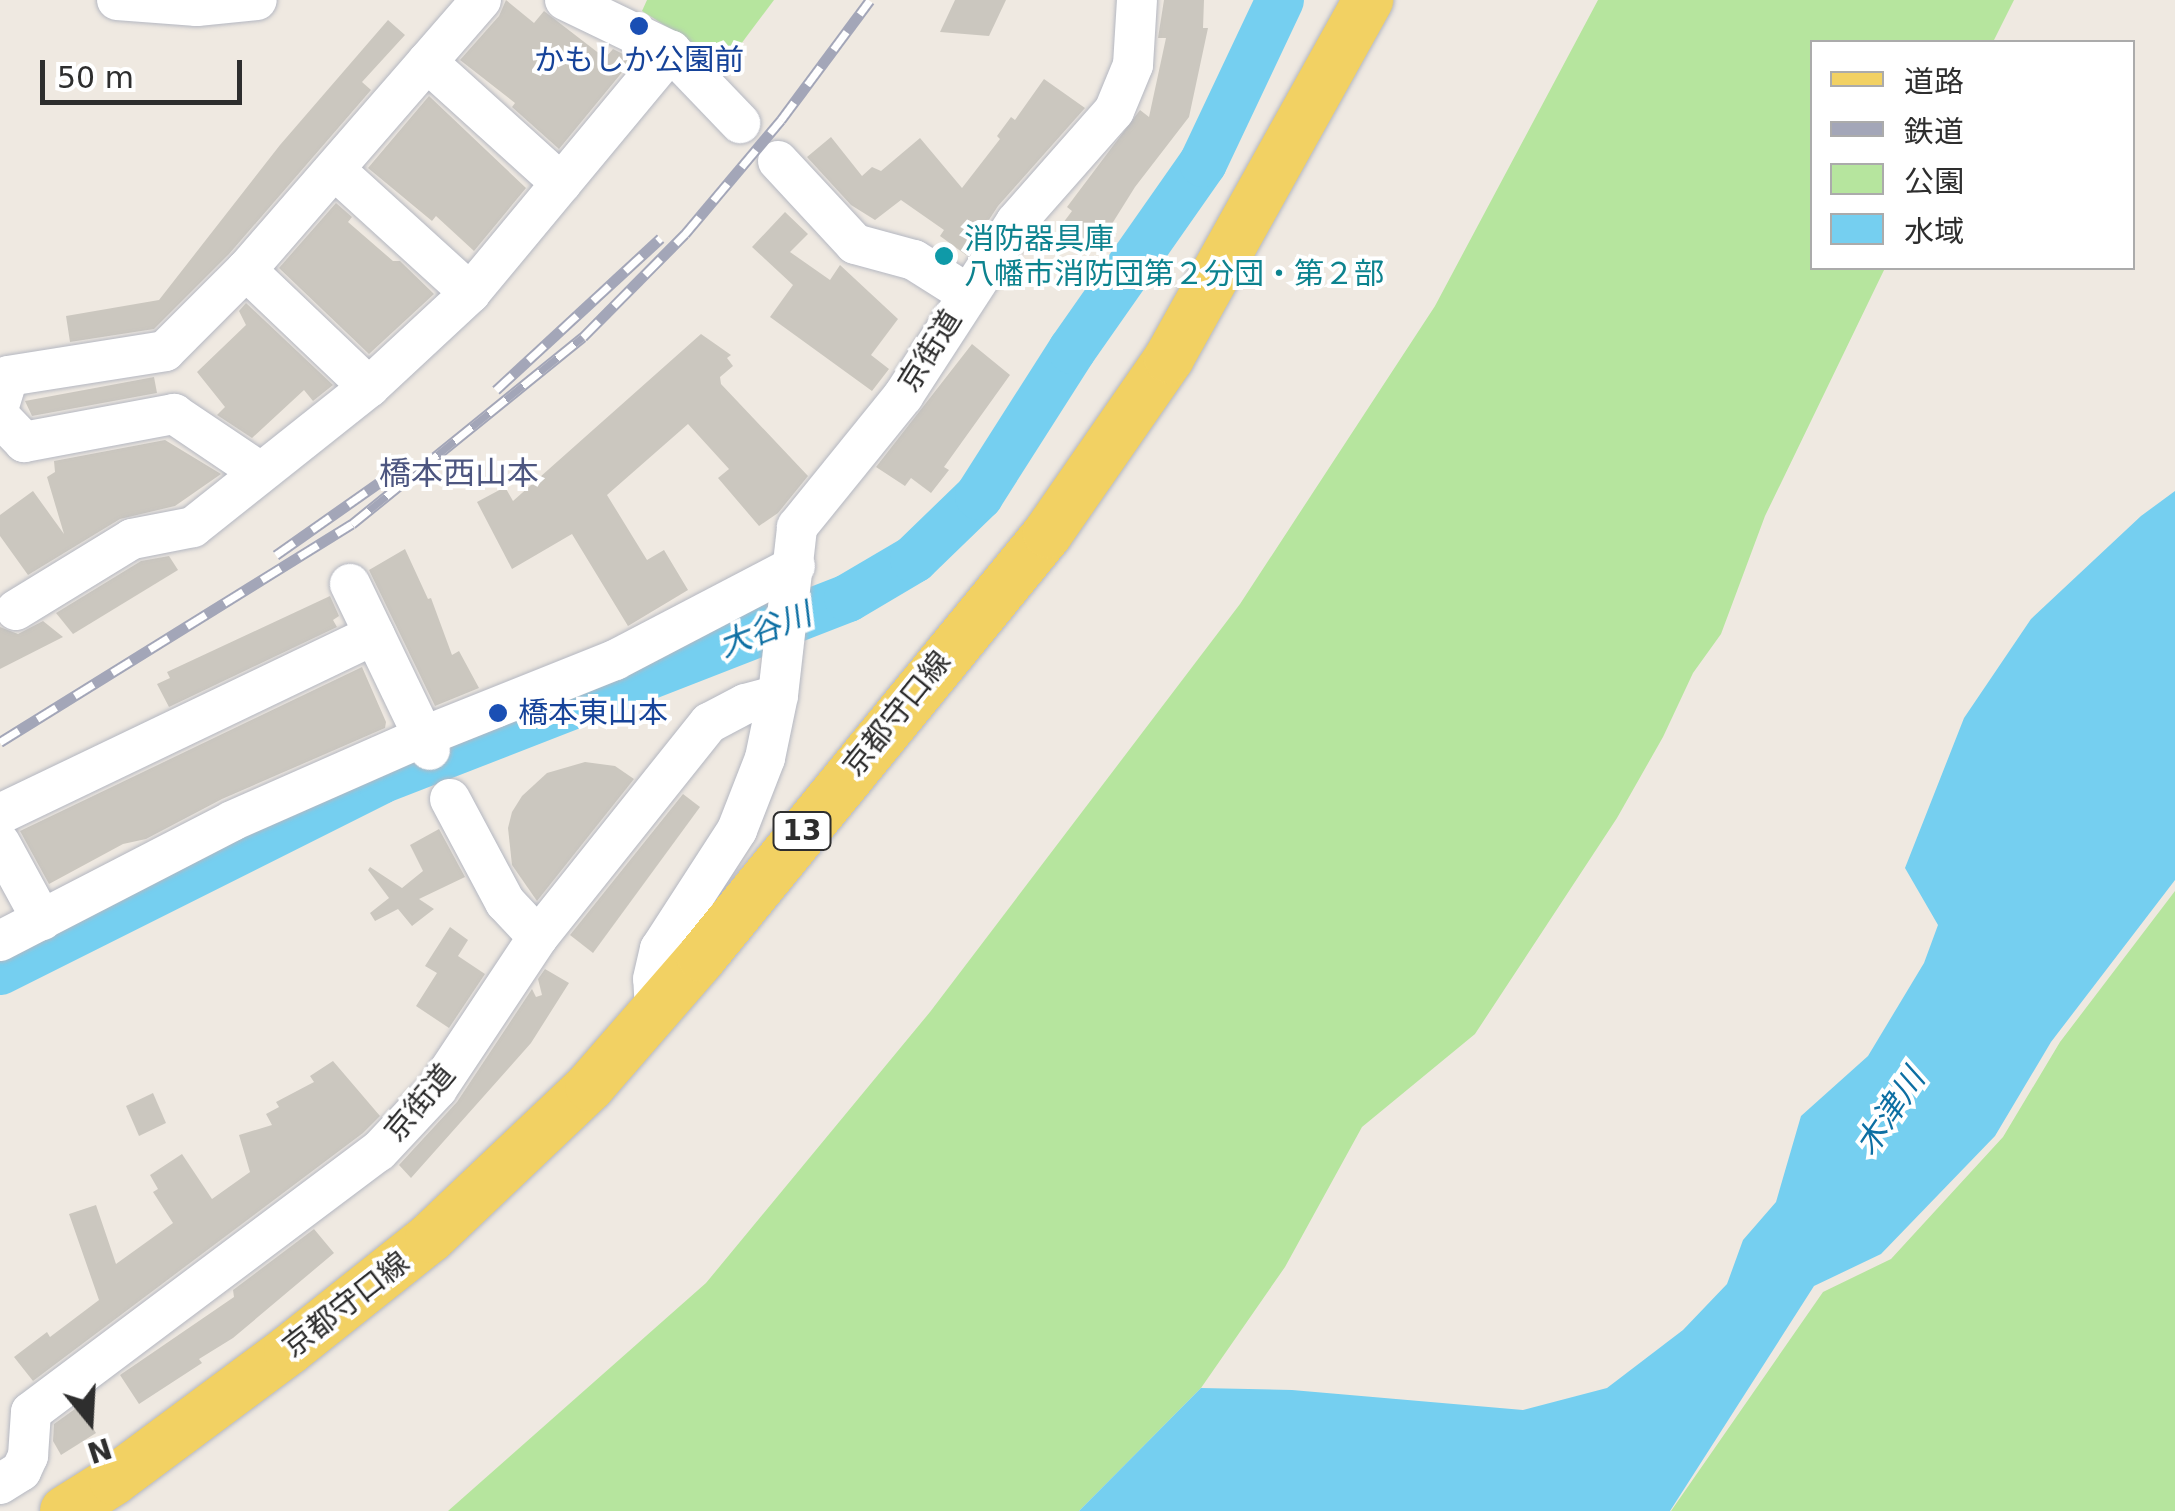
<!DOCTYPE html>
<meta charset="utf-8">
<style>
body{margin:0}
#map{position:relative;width:2175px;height:1511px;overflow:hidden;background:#efe9e1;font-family:"DejaVu Sans","Noto Sans JP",sans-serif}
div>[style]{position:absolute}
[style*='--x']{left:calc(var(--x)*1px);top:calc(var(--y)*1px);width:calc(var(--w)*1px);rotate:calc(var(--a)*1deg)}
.green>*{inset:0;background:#b6e59e}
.water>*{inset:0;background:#75cff0}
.river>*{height:48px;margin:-24px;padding:0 24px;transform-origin:24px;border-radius:24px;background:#75cff0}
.building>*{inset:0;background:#cbc7bf}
.roads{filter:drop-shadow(0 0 2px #b4b7c1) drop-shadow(0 0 2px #b4b7c1)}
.minor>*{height:40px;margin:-20px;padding:0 20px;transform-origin:20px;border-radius:20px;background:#fff}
.major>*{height:50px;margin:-25px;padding:0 25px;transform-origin:25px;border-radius:25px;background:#f2d163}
.rail>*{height:11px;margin-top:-5.5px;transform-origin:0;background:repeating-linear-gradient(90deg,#fff 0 22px,#a3a6b8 0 44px);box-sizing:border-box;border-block:2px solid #a3a6b8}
.dots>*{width:28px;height:28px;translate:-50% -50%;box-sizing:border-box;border:5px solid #fff;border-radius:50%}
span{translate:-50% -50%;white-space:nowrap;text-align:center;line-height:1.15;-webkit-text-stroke:8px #fff;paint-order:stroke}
.shield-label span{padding:2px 8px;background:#fff;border:2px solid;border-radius:8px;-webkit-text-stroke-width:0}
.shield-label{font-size:28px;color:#2e2e2e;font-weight:700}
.transit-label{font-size:30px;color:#164399}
.left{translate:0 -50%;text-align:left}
.culture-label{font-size:30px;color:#0d838f}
.street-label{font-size:30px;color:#2e2e2e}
.neighbourhood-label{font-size:32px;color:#4d5680}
.water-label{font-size:32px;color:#0d6fa3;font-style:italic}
.legend{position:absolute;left:1810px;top:40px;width:325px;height:230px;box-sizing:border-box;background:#fff;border:2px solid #ababab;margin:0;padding:12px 18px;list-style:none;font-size:30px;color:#2e2e2e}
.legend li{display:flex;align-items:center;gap:20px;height:50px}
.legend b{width:50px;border:2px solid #ababab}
.north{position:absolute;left:40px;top:1371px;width:100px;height:100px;-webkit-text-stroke:8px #fff;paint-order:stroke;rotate:162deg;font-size:28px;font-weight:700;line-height:40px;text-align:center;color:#2e2e2e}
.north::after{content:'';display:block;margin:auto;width:35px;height:45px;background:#2e2e2e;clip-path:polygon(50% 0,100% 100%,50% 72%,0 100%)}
.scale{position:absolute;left:40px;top:60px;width:202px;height:45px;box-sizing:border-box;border:5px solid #2e2e2e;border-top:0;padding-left:12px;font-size:30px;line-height:35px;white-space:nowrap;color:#2e2e2e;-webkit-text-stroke:8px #fff;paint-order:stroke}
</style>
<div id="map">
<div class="green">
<i style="clip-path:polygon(647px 0,774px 0,726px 64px,642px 11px)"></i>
<i style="clip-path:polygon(1598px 0,2014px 0,1993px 42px,1812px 42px,1812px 268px,1885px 268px,1765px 516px,1721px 634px,1693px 673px,1663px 737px,1617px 818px,1475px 1034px,1362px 1127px,1285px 1267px,1201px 1388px,1079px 1511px,448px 1511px,706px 1283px,930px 1012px,1240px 604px,1435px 306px)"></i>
<i style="clip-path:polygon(2175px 891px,2175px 1511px,1671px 1511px,1823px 1292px,1891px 1259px,2003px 1137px,2060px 1042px)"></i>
</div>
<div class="water">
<i style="clip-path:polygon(2175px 491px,2175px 880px,2051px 1042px,1995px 1136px,1881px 1254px,1814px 1286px,1670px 1511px,1079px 1511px,1201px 1388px,1292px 1390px,1523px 1410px,1607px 1388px,1683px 1330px,1727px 1284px,1743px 1240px,1776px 1202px,1801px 1116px,1868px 1056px,1924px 963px,1938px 925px,1905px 868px,1964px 718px,2031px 619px,2141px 516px)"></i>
</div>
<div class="river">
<i style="--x:0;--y:971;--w:426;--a:-26.6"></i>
<i style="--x:381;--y:780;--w:501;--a:-21.29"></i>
<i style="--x:848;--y:598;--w:77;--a:-30.6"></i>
<i style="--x:914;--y:559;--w:91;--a:-44.1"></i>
<i style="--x:979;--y:496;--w:173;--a:-57.5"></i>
<i style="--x:1072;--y:350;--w:228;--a:-55"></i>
<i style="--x:1203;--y:163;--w:180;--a:-64.7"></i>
</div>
<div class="building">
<i style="clip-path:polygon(506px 0,534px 23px,544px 11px,605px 58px,613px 49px,633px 59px,559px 149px,512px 107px,515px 103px,460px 60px,499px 16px)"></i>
<i style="clip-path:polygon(955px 0,1006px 0,989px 36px,940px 32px)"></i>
<i style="clip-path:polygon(1164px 0,1204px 0,1203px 28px,1208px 28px,1189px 117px,1135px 187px,1110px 227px,1117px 231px,1102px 252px,1063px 223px,1072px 211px,1067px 207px,1140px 110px,1149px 117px,1166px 38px,1158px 38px)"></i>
<i style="clip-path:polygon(388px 20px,405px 35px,362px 82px,371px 90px,229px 254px,154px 329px,70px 342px,66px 316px,159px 300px,280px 145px)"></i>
<i style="clip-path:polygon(1044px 79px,1085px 108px,998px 206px,966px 255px,940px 236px,944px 230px,901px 200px,875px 220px,851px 205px,807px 157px,831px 137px,862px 176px,872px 167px,881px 171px,920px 138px,962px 188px,1000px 139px,997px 136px,1011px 117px,1015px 120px)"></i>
<i style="clip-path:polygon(429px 96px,526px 188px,474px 251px,436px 216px,432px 221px,368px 168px)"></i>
<i style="clip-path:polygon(336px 203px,352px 217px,348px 222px,393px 261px,400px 261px,434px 294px,369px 354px,279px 268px)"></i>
<i style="clip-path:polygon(785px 212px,808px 234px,790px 252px,830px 280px,840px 265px,898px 319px,871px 355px,889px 369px,872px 391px,770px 317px,793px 285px,752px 247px)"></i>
<i style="clip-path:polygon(246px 303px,333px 385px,313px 401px,304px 390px,252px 438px,217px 415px,225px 407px,197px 372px,246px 325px,239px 311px)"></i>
<i style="clip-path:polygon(701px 334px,731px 355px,727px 358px,733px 366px,720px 377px,721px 384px,808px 476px,778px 513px,759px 526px,718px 478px,729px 469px,688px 424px,607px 495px,647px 560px,664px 550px,688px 590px,628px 626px,572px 534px,512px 569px,477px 502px,505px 487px,513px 501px)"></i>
<i style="clip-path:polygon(972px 344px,1010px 375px,944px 467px,949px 470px,931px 493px,911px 478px,905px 486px,876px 467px)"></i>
<i style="clip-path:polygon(154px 377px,157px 393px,32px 416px,25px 401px)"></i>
<i style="clip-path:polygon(165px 440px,221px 474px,175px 506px,120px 519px,28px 575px,0 536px,0 515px,33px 491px,64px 534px,47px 477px,55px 472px,54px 461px)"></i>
<i style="clip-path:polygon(405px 549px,428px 599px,431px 598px,452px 655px,459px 651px,479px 688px,435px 706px,369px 570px)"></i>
<i style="clip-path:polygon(169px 556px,178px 570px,73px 634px,56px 613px,141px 561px)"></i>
<i style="clip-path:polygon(330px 596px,339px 616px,333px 620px,337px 627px,169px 707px,157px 684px,170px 678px,167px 672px)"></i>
<i style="clip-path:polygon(43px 621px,63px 637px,0 669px,0 627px,18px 634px)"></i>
<i style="clip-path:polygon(362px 667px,386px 722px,385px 728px,222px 799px,146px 839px,123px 844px,49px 884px,20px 831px)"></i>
<i style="clip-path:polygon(585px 762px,615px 766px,634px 779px,537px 901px,512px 865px,508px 828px,512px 812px,522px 796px,547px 773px)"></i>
<i style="clip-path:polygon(683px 794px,700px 807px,593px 953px,570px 935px)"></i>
<i style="clip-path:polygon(439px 829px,465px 877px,419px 899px,434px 909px,412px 926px,398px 909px,375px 921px,370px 913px,389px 898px,368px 870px,370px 867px,402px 888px,423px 871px,410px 845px)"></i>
<i style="clip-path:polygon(450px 927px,468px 940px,458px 956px,485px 974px,449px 1028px,416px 1006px,437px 973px,425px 966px)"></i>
<i style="clip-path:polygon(545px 969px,569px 983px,531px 1043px,411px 1178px,399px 1165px,457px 1102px,532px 989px,536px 997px,542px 995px,538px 979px)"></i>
<i style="clip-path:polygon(333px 1061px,380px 1116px,363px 1133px,33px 1381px,14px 1357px,47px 1332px,50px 1337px,99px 1300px,69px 1214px,96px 1205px,116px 1264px,173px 1223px,153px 1192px,158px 1189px,150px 1175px,182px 1154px,212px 1199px,250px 1172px,239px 1135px,272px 1125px,266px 1114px,279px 1107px,276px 1102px,314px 1082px,310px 1076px)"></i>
<i style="clip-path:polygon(153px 1093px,166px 1123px,139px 1136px,126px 1106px)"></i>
<i style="clip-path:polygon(314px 1229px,334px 1253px,233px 1338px,199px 1359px,202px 1363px,139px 1404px,120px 1375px,234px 1297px,233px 1290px)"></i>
<i style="clip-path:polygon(79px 1406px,96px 1433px,61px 1455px,53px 1441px,54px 1424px)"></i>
</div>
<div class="roads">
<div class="minor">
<i style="--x:117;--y:0;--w:80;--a:4.3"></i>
<i style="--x:197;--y:6;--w:60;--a:-5.7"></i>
<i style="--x:481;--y:0;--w:358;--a:131"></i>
<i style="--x:246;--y:270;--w:170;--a:43.6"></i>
<i style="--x:369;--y:387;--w:138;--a:-42.9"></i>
<i style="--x:470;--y:293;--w:315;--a:-50.3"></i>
<i style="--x:565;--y:0;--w:118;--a:25.7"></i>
<i style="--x:671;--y:51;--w:100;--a:46.2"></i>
<i style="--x:427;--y:62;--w:181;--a:42.1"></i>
<i style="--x:778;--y:161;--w:113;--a:47.1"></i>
<i style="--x:855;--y:244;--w:61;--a:15.2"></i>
<i style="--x:914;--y:260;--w:62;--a:32.4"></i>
<i style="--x:335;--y:170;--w:183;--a:42.3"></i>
<i style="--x:0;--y:403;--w:28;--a:-73"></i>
<i style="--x:8;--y:376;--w:159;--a:-9"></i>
<i style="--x:165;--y:351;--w:115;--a:-45"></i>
<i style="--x:0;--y:417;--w:35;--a:46"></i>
<i style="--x:24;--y:442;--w:153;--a:-10.6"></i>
<i style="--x:174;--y:414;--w:104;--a:34"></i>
<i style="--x:350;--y:584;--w:184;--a:64.3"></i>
<i style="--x:16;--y:610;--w:136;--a:-31.5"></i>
<i style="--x:132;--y:539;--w:62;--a:-11.1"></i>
<i style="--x:193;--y:527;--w:225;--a:-38.5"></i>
<i style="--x:450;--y:799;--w:117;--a:61.9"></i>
<i style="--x:505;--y:902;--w:48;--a:46.7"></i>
<i style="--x:0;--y:814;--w:415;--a:-25.6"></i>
<i style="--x:0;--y:843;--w:88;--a:61.4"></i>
<i style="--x:0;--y:941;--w:261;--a:-27.3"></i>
<i style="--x:232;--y:821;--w:211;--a:-23.8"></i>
<i style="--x:425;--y:736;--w:205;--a:-21.8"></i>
<i style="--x:615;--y:660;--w:203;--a:-27.6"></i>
<i style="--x:655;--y:1012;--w:33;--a:-93"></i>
<i style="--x:653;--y:979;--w:31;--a:-77"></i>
<i style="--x:660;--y:949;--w:142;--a:-57.1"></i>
<i style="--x:737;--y:830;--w:77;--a:-68.7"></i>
<i style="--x:765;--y:758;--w:64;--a:-78.3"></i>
<i style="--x:0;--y:1484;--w:25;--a:-32"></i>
<i style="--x:21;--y:1471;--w:17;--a:-65"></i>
<i style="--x:28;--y:1456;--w:44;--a:-86.1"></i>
<i style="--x:31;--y:1412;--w:435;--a:-36.9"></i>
<i style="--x:379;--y:1151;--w:85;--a:-46.9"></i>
<i style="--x:437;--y:1089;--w:182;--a:-56.4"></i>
<i style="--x:538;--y:937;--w:274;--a:-51.4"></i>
<i style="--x:709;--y:723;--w:41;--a:-27.8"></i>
<i style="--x:745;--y:704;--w:34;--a:-15"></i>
<i style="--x:778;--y:695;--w:169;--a:-83.5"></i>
<i style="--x:797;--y:527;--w:169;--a:-51"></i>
<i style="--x:903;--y:396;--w:207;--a:-57"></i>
<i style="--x:1016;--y:222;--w:148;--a:-48.6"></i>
<i style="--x:1114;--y:111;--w:50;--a:-67.6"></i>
<i style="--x:1133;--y:65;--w:65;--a:-86.5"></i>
</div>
<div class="major">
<i style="--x:65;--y:1511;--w:58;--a:-32.3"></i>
<i style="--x:114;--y:1480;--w:218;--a:-36.6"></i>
<i style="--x:289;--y:1350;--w:180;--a:-38.5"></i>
<i style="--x:430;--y:1238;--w:221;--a:-43.5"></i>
<i style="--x:590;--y:1086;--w:171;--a:-49"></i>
<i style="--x:702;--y:957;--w:547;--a:-50.78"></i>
<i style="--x:1048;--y:533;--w:213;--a:-55.3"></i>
<i style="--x:1169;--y:358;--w:410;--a:-60.9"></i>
</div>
</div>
<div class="rail">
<i style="--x:496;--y:390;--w:224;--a:-42.7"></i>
<i style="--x:276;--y:555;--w:144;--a:-35.1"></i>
<i style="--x:0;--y:742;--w:414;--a:-31.8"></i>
<i style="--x:352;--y:524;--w:297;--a:-39"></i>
<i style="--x:583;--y:337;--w:145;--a:-45.3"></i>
<i style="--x:685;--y:234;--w:149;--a:-49.9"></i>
<i style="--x:781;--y:120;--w:149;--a:-53.4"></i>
</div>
<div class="dots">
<i style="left:639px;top:26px;background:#1a4fb4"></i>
<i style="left:944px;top:256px;background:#0f9aa8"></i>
<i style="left:498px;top:713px;background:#1a4fb4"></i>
</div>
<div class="shield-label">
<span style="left:802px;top:831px">13</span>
</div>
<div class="transit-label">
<span style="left:639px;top:60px">かもしか公園前</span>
<span class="left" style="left:518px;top:713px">橋本東山本</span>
</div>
<div class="culture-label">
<span class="left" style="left:964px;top:256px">消防器具庫<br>八幡市消防団第２分団・第２部</span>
</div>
<div class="street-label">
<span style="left:930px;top:351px;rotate:-58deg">京街道</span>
<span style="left:897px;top:714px;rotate:-51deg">京都守口線</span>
<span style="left:420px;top:1103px;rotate:-50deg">京街道</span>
<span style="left:346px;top:1305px;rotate:-38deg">京都守口線</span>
</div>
<div class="neighbourhood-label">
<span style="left:459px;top:473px">橋本西山本</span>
</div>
<div class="water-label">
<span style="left:765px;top:630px;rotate:-21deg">大谷川</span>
<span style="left:1890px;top:1112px;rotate:-56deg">木津川</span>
</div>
<ul class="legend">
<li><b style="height:12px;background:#f2d163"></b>道路</li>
<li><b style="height:12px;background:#a3a6b8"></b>鉄道</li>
<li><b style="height:28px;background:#b6e59e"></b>公園</li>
<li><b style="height:28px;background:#75cff0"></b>水域</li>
</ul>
<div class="north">N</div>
<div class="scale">50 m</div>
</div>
